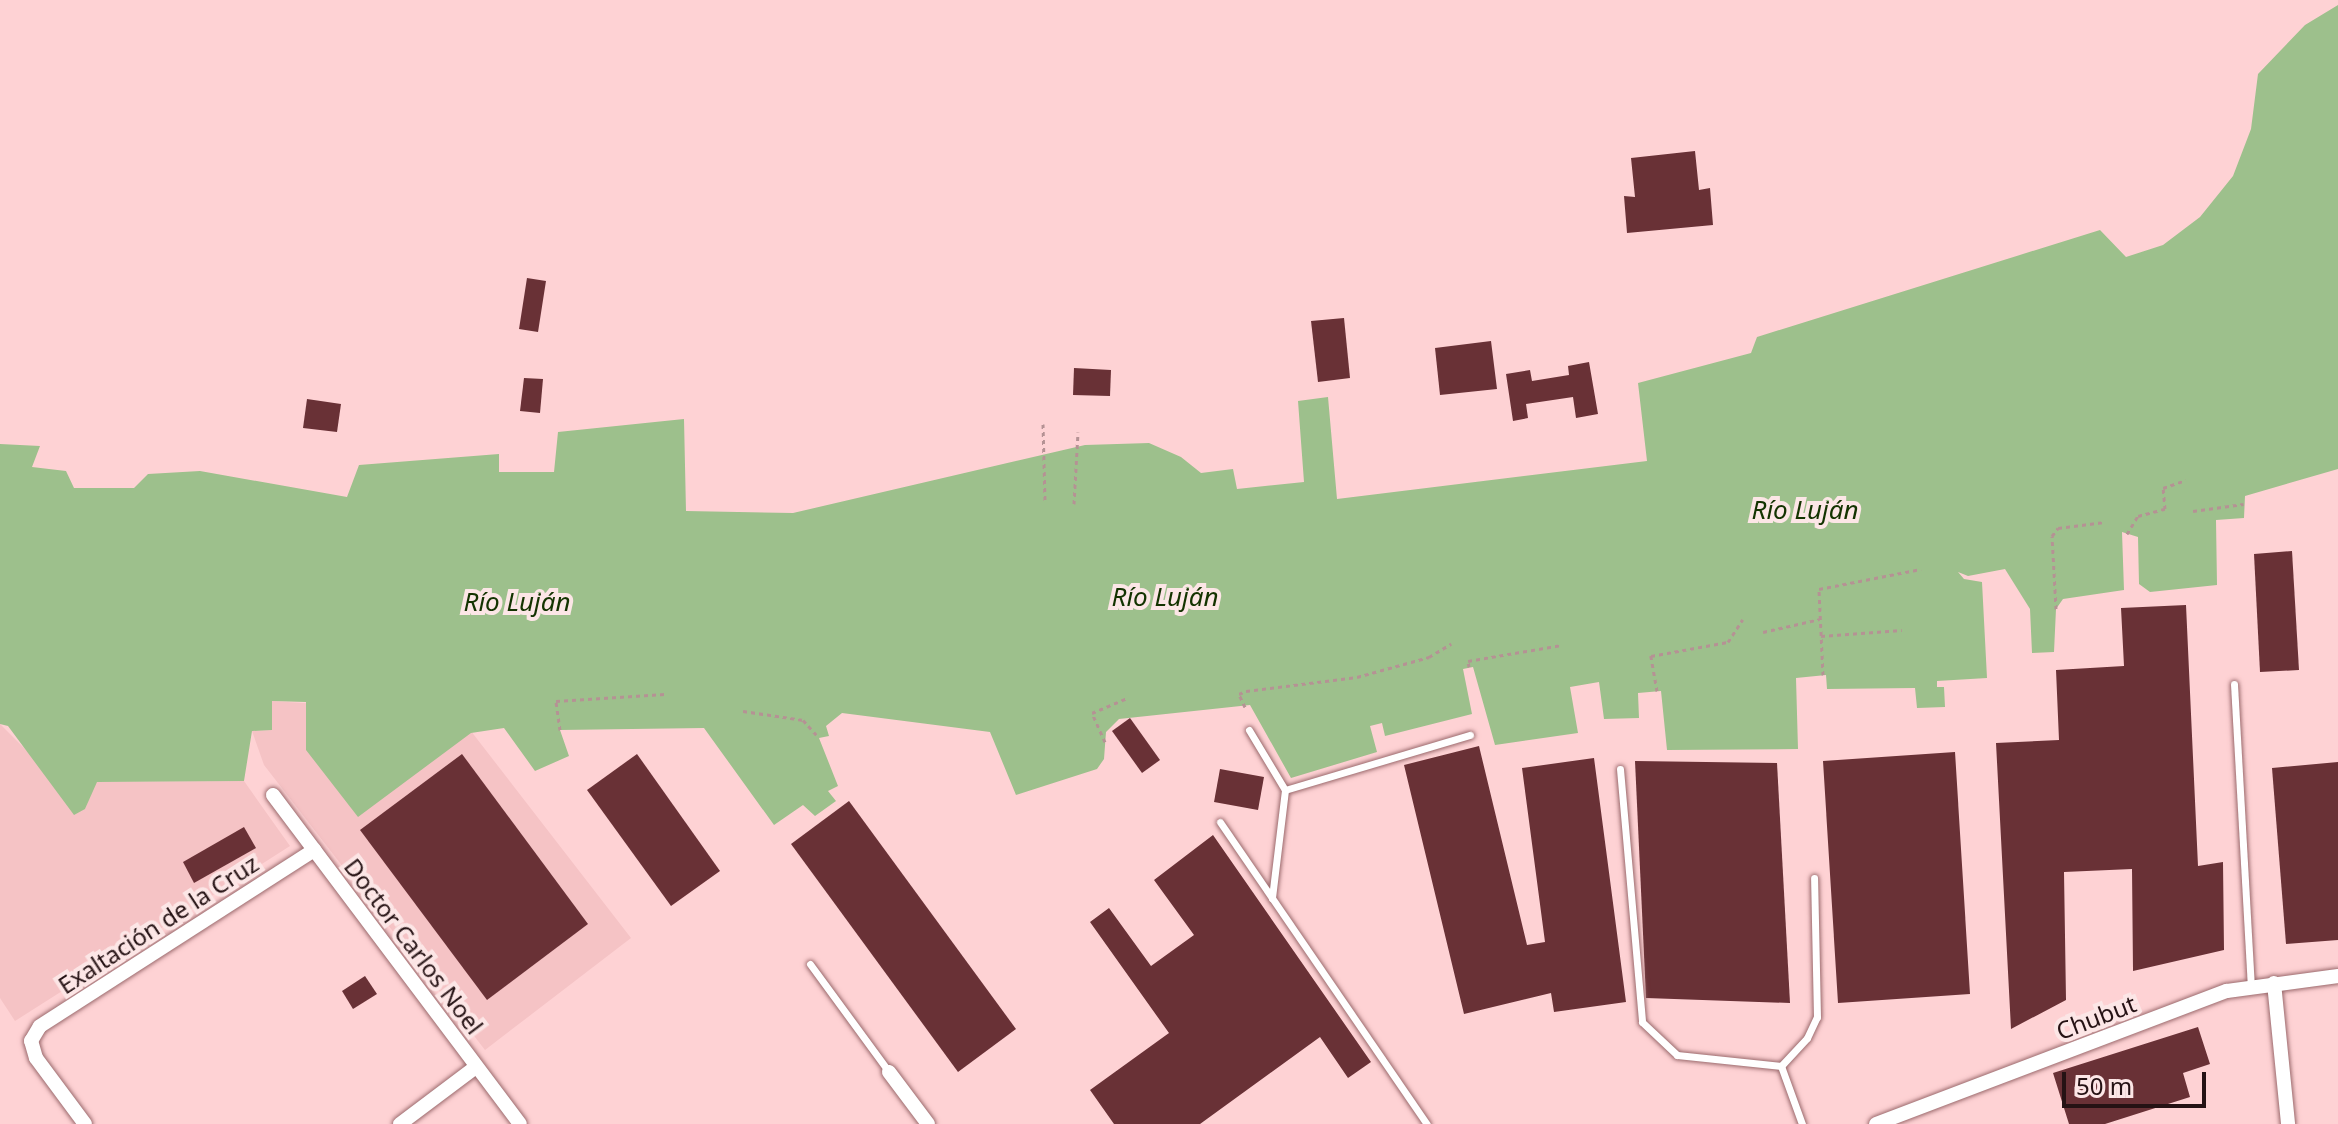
<!DOCTYPE html>
<meta charset="utf-8">
<style>
body{margin:0}
#map{position:relative;width:2338px;height:1124px;overflow:hidden;background:#fed2d4;font-family:"Noto Sans",sans-serif}
div>[style]{position:absolute}
[style*='--x']{left:calc(var(--x)*1px);top:calc(var(--y)*1px);width:calc(var(--w)*1px);rotate:calc(var(--a)*1deg)}
.built>*{inset:0;background:#f5c3c5}
.water>*{inset:0;background:#9dc08c}
.building>*{inset:0;background:#693136}
.path>*{height:3px;margin-top:-1.5px;transform-origin:0;background:repeating-linear-gradient(90deg,#b59294 0 4px,transparent 0 8px)}
.roads{filter:drop-shadow(0 0 2px #9b6a6d) drop-shadow(0 0 2px #9b6a6d)}
.service>*{height:7px;margin:-3.5px;padding:0 3.5px;transform-origin:3.5px;border-radius:3.5px;background:#fff}
.minor>*{height:14px;margin:-7px;padding:0 7px;transform-origin:7px;border-radius:7px;background:#fff}
span{translate:-50% -50%;white-space:nowrap;text-align:center;line-height:1.15;-webkit-text-stroke:8px #fce6e6;paint-order:stroke}
.street-label{font-size:24px;color:#251214}
.water-label{font-size:26px;color:#133300;font-style:italic}
.scale{position:absolute;left:2062px;top:1072px;width:144px;height:36px;box-sizing:border-box;border:4px solid #251214;border-top:0;padding-left:10px;font-size:24px;line-height:28px;white-space:nowrap;color:#251214;-webkit-text-stroke:6px #fce6e6;paint-order:stroke}
</style>
<div id="map">
<div class="built">
<i style="clip-path:polygon(272px 701px,457px 713px,631px 938px,485px 1050px,264px 765px,252px 731px,272px 730px)"></i>
<i style="clip-path:polygon(0 724px,85px 809px,96px 782px,244px 781px,290px 846px,15px 1021px,0 998px)"></i>
</div>
<div class="water">
<i style="clip-path:polygon(2338px 5px,2338px 469px,2245px 496px,2244px 518px,2216px 520px,2217px 585px,2150px 592px,2139px 584px,2138px 537px,2122px 532px,2124px 590px,2063px 599px,2056px 609px,2054px 652px,2032px 653px,2030px 609px,2005px 569px,1968px 576px,1958px 572px,1964px 579px,1982px 582px,1987px 678px,1937px 681px,1937px 687px,1944px 687px,1945px 707px,1917px 708px,1915px 688px,1827px 689px,1826px 675px,1796px 678px,1798px 749px,1667px 750px,1661px 691px,1638px 693px,1639px 718px,1604px 719px,1599px 682px,1570px 687px,1578px 733px,1495px 745px,1473px 667px,1463px 669px,1472px 714px,1385px 736px,1382px 723px,1370px 726px,1377px 752px,1291px 778px,1250px 705px,1119px 719px,1106px 732px,1104px 759px,1097px 769px,1016px 795px,990px 732px,842px 713px,826px 726px,829px 736px,819px 738px,838px 786px,828px 791px,836px 801px,815px 816px,803px 805px,774px 825px,704px 728px,560px 730px,569px 756px,535px 771px,504px 728px,471px 733px,358px 817px,306px 750px,306px 702px,272px 701px,272px 730px,252px 731px,244px 781px,97px 782px,85px 809px,74px 815px,8px 726px,0 724px,0 444px,40px 446px,32px 467px,66px 471px,74px 488px,134px 488px,148px 474px,200px 471px,347px 497px,359px 465px,499px 454px,499px 472px,554px 472px,558px 432px,684px 419px,686px 511px,793px 513px,1085px 445px,1149px 443px,1181px 457px,1201px 473px,1233px 469px,1237px 489px,1304px 482px,1298px 401px,1328px 397px,1337px 499px,1647px 461px,1638px 383px,1751px 353px,1757px 337px,2100px 230px,2126px 257px,2163px 245px,2200px 217px,2233px 176px,2251px 129px,2258px 74px,2305px 25px)"></i>
</div>
<div class="building">
<i style="clip-path:polygon(1695px 151px,1699px 190px,1710px 188px,1713px 225px,1627px 233px,1624px 196px,1635px 197px,1631px 158px)"></i>
<i style="clip-path:polygon(527px 278px,546px 281px,538px 332px,519px 329px)"></i>
<i style="clip-path:polygon(1344px 318px,1350px 378px,1318px 382px,1311px 321px)"></i>
<i style="clip-path:polygon(1491px 341px,1497px 389px,1440px 395px,1435px 348px)"></i>
<i style="clip-path:polygon(1589px 362px,1598px 414px,1576px 418px,1573px 397px,1526px 404px,1528px 418px,1513px 421px,1506px 374px,1530px 370px,1532px 381px,1569px 375px,1568px 366px)"></i>
<i style="clip-path:polygon(1074px 368px,1111px 370px,1110px 396px,1073px 395px)"></i>
<i style="clip-path:polygon(524px 378px,543px 379px,540px 413px,520px 411px)"></i>
<i style="clip-path:polygon(307px 399px,341px 404px,337px 432px,303px 428px)"></i>
<i style="clip-path:polygon(2292px 551px,2299px 670px,2260px 672px,2254px 554px)"></i>
<i style="clip-path:polygon(2186px 605px,2198px 866px,2223px 862px,2224px 950px,2133px 971px,2132px 869px,2064px 872px,2066px 1000px,2011px 1029px,1996px 743px,2059px 740px,2056px 670px,2124px 666px,2121px 608px)"></i>
<i style="clip-path:polygon(1130px 718px,1160px 760px,1142px 773px,1112px 731px)"></i>
<i style="clip-path:polygon(1479px 746px,1527px 945px,1545px 942px,1522px 768px,1594px 758px,1626px 1002px,1554px 1012px,1551px 993px,1464px 1014px,1404px 765px)"></i>
<i style="clip-path:polygon(1955px 752px,1970px 994px,1838px 1003px,1823px 761px)"></i>
<i style="clip-path:polygon(462px 754px,588px 924px,487px 1000px,360px 830px)"></i>
<i style="clip-path:polygon(637px 754px,720px 871px,671px 906px,587px 790px)"></i>
<i style="clip-path:polygon(1635px 761px,1777px 763px,1790px 1003px,1646px 998px)"></i>
<i style="clip-path:polygon(2338px 762px,2338px 940px,2286px 944px,2272px 768px)"></i>
<i style="clip-path:polygon(1220px 769px,1264px 777px,1258px 810px,1214px 802px)"></i>
<i style="clip-path:polygon(849px 801px,1016px 1029px,958px 1072px,791px 844px)"></i>
<i style="clip-path:polygon(244px 827px,256px 848px,194px 883px,183px 862px)"></i>
<i style="clip-path:polygon(1213px 835px,1371px 1062px,1348px 1078px,1320px 1037px,1200px 1124px,1114px 1124px,1090px 1090px,1169px 1033px,1090px 922px,1109px 908px,1151px 966px,1194px 935px,1154px 880px)"></i>
<i style="clip-path:polygon(365px 976px,377px 994px,353px 1009px,342px 991px)"></i>
<i style="clip-path:polygon(2198px 1027px,2210px 1064px,2183px 1073px,2190px 1097px,2105px 1124px,2069px 1124px,2053px 1073px)"></i>
</div>
<div class="path">
<i style="--x:1043;--y:424;--w:79;--a:88.5"></i>
<i style="--x:1074;--y:504;--w:72;--a:-86.8"></i>
<i style="--x:2193;--y:511;--w:51;--a:-7.8"></i>
<i style="--x:2127;--y:534;--w:21;--a:-59"></i>
<i style="--x:2138;--y:516;--w:28;--a:-15"></i>
<i style="--x:2165;--y:509;--w:21;--a:-95"></i>
<i style="--x:2163;--y:488;--w:24;--a:-19"></i>
<i style="--x:2056;--y:609;--w:73;--a:-93.1"></i>
<i style="--x:2052;--y:536;--w:10;--a:-53"></i>
<i style="--x:2058;--y:528;--w:47;--a:-7.3"></i>
<i style="--x:1763;--y:632;--w:58;--a:-12.8"></i>
<i style="--x:1821;--y:636;--w:81;--a:-4.2"></i>
<i style="--x:1469;--y:667;--w:6;--a:-99"></i>
<i style="--x:1468;--y:661;--w:95;--a:-9.7"></i>
<i style="--x:1823;--y:675;--w:86;--a:-92.7"></i>
<i style="--x:1819;--y:589;--w:104;--a:-11.1"></i>
<i style="--x:1657;--y:691;--w:36;--a:-100"></i>
<i style="--x:1651;--y:656;--w:78;--a:-10.3"></i>
<i style="--x:1728;--y:642;--w:27;--a:-57"></i>
<i style="--x:1245;--y:707;--w:14;--a:-115"></i>
<i style="--x:1239;--y:694;--w:8;--a:-23"></i>
<i style="--x:1246;--y:691;--w:112;--a:-7.2"></i>
<i style="--x:1357;--y:677;--w:75;--a:-15.5"></i>
<i style="--x:1429;--y:657;--w:26;--a:-31"></i>
<i style="--x:743;--y:711;--w:61;--a:8.5"></i>
<i style="--x:803;--y:720;--w:24;--a:48"></i>
<i style="--x:560;--y:730;--w:29;--a:-98"></i>
<i style="--x:556;--y:701;--w:109;--a:-3.7"></i>
<i style="--x:1105;--y:742;--w:32;--a:-114"></i>
<i style="--x:1092;--y:713;--w:38;--a:-23"></i>
</div>
<div class="roads">
<div class="service">
<i style="--x:2234;--y:684;--w:303;--a:86.8"></i>
<i style="--x:1249;--y:730;--w:70;--a:59"></i>
<i style="--x:1285;--y:790;--w:109;--a:96.9"></i>
<i style="--x:1620;--y:769;--w:254;--a:85"></i>
<i style="--x:1642;--y:1022;--w:48;--a:43.3"></i>
<i style="--x:1677;--y:1055;--w:105;--a:6"></i>
<i style="--x:1781;--y:1066;--w:38;--a:-47"></i>
<i style="--x:1807;--y:1038;--w:23;--a:-65"></i>
<i style="--x:1817;--y:1017;--w:139;--a:-91.2"></i>
<i style="--x:1285;--y:790;--w:193;--a:-16.6"></i>
<i style="--x:1220;--y:822;--w:366;--a:55.6"></i>
<i style="--x:810;--y:964;--w:134;--a:53.8"></i>
<i style="--x:1781;--y:1066;--w:62;--a:70.1"></i>
</div>
<div class="minor">
<i style="--x:273;--y:795;--w:411;--a:53.1"></i>
<i style="--x:2274;--y:983;--w:142;--a:84.3"></i>
<i style="--x:889;--y:1072;--w:65;--a:53.1"></i>
<i style="--x:85;--y:1124;--w:82;--a:-126.6"></i>
<i style="--x:36;--y:1058;--w:18;--a:-106"></i>
<i style="--x:31;--y:1041;--w:17;--a:-59"></i>
<i style="--x:40;--y:1026;--w:326;--a:-32.7"></i>
<i style="--x:400;--y:1124;--w:95;--a:-36.9"></i>
<i style="--x:1876;--y:1124;--w:375;--a:-20.8"></i>
<i style="--x:2227;--y:991;--w:112;--a:-7.7"></i>
</div>
</div>
<div class="street-label">
<span style="left:158px;top:924px;rotate:-33deg">Exaltación de la Cruz</span>
<span style="left:414px;top:946px;rotate:53deg">Doctor Carlos Noel</span>
<span style="left:2096px;top:1017px;rotate:-21deg">Chubut</span>
</div>
<div class="water-label">
<span style="left:1805px;top:510px">Río Luján</span>
<span style="left:1165px;top:597px">Río Luján</span>
<span style="left:517px;top:602px">Río Luján</span>
</div>
<div class="scale">50 m</div>
</div>
